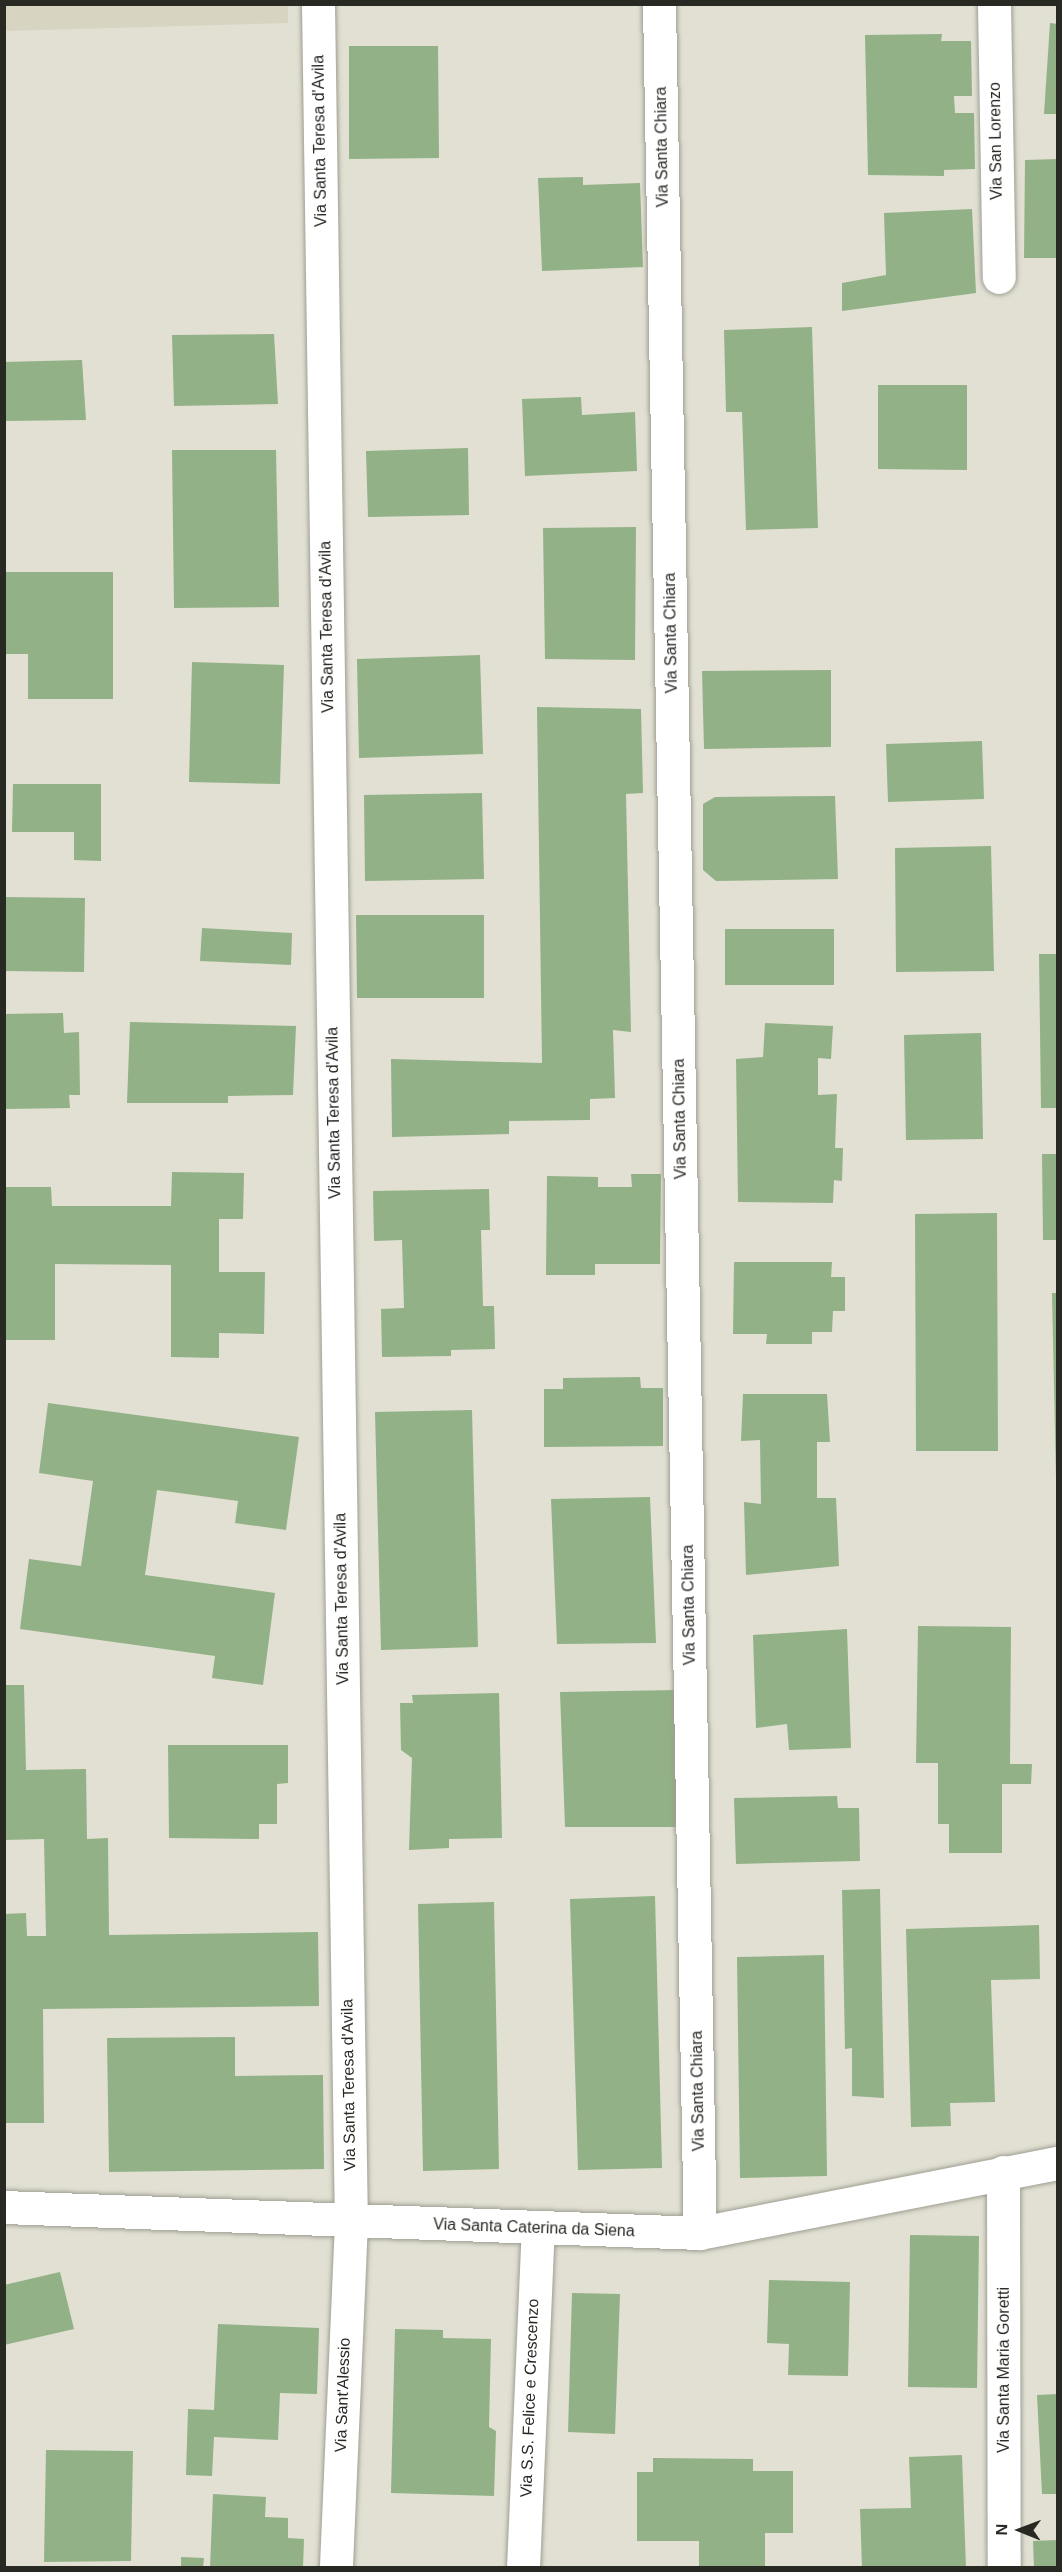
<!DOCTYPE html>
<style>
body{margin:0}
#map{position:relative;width:1062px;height:2572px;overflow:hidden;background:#e1e0d3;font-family:Arial,sans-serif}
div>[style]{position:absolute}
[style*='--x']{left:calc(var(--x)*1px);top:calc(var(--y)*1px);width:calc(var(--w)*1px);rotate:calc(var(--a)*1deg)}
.built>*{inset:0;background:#d7d5c2}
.building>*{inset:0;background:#92b186}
.roads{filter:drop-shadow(0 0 2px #9f9e92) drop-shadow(0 0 2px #9f9e92)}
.street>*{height:33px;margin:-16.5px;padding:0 16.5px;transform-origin:16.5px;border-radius:16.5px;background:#fff}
span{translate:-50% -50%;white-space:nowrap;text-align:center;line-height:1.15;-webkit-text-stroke:4.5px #fff;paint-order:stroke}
.street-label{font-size:16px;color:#292924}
.frame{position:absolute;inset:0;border:6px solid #292924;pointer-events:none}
.north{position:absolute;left:990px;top:2500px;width:60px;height:60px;-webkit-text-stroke:4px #fff;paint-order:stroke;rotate:271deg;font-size:16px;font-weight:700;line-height:24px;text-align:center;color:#292924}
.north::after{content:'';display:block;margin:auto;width:21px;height:27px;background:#292924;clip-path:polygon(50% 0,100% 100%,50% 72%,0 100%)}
</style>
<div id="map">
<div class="built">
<i style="clip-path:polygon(4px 5px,288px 5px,288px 23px,5px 31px)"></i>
</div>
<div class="building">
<i style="clip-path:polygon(1050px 23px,1058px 24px,1058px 114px,1044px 114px)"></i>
<i style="clip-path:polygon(942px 34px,941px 41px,971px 41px,972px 96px,954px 96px,955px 113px,974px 113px,975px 169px,944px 170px,944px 176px,868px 175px,865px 35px)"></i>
<i style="clip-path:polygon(349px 46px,438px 46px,439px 158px,349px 159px)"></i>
<i style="clip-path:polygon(1058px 159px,1058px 258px,1024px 258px,1025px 160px)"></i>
<i style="clip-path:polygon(583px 177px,583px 185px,640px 183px,643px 267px,542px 271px,538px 178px)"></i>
<i style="clip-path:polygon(972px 209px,976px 293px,842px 311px,842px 283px,886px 275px,884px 213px)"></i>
<i style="clip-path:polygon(812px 327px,818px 528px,746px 530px,742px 412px,726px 412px,724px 330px)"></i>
<i style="clip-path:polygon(274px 334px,278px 404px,174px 406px,172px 335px)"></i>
<i style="clip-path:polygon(82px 360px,86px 420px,4px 421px,4px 362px)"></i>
<i style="clip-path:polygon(878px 385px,967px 385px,967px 470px,878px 469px)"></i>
<i style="clip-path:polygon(581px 397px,582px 415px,635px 412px,637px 471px,525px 476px,522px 399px)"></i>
<i style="clip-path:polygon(468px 448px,469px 515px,368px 517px,366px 451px)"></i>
<i style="clip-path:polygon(172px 450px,276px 450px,279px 607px,174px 608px)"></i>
<i style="clip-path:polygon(636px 527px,635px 660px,545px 659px,543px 528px)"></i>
<i style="clip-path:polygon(5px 572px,113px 572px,113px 699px,28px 699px,28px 654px,5px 654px)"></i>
<i style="clip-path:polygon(480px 655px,483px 754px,359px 758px,357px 659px)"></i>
<i style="clip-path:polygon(192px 662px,284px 665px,280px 784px,189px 782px)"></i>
<i style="clip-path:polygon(831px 670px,831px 747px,704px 749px,702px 671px)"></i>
<i style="clip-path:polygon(537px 707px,641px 709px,643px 793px,626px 794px,631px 1032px,613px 1030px,615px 1098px,590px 1099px,590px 1120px,509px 1121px,509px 1134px,392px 1137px,391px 1059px,542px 1063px)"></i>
<i style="clip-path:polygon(982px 741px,984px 799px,888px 802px,886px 744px)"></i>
<i style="clip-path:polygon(13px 784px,101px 784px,101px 861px,74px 860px,74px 832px,12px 832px)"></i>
<i style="clip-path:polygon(482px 793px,484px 879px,365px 881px,364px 795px)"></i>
<i style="clip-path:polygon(835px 796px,838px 879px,716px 881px,703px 870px,703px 804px,715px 797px)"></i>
<i style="clip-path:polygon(991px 846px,994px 971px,896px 972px,895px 848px)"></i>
<i style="clip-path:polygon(4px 897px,85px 898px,84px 972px,4px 971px)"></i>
<i style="clip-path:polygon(356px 915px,484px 915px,484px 998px,357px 998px)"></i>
<i style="clip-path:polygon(202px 928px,292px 933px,291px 965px,200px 961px)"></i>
<i style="clip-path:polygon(725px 929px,834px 929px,834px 985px,725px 985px)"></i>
<i style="clip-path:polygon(1039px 954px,1058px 954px,1058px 1108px,1041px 1108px)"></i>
<i style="clip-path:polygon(63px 1013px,64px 1033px,79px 1032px,80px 1095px,69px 1095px,70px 1108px,4px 1109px,4px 1014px)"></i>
<i style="clip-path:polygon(130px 1022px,296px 1026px,293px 1095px,228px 1096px,228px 1103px,127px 1103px)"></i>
<i style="clip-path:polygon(765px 1023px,833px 1026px,831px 1059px,818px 1058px,818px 1095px,837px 1094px,835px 1148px,843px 1148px,842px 1181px,834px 1180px,833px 1203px,738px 1202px,736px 1059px,763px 1057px)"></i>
<i style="clip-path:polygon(981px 1033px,983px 1139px,906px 1140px,904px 1035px)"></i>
<i style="clip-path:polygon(1042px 1154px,1058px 1154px,1058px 1240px,1043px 1240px)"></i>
<i style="clip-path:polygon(172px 1172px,244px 1173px,243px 1219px,219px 1219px,219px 1272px,265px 1272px,264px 1334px,219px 1333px,219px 1358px,171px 1357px,171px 1265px,55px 1264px,55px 1340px,5px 1340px,5px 1187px,51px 1187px,52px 1206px,171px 1206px)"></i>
<i style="clip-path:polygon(631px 1174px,661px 1174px,660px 1264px,595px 1264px,595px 1275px,546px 1275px,547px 1176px,598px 1177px,598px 1187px,632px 1187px)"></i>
<i style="clip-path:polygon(489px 1189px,490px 1230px,481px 1230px,483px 1306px,494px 1306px,495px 1349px,451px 1350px,451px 1356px,382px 1357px,381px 1309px,404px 1308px,402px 1240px,374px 1241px,373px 1191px)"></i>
<i style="clip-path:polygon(997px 1213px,998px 1451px,916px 1451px,915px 1214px)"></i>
<i style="clip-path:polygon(734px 1262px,832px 1262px,831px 1277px,845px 1277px,845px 1311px,833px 1311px,832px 1332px,812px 1332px,812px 1344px,766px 1344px,767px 1334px,733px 1334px)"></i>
<i style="clip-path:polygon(1052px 1293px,1058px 1293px,1058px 1478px,1056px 1479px)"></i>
<i style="clip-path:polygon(640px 1377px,641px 1388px,663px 1388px,663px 1446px,544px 1447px,544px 1389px,563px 1389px,563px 1378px)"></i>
<i style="clip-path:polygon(743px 1394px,827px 1394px,830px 1442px,817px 1442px,817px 1498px,836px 1498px,839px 1566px,746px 1575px,744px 1502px,761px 1504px,760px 1440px,741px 1441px)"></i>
<i style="clip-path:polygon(48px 1403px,299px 1437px,286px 1530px,235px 1523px,238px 1501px,157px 1490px,145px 1575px,275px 1593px,263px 1685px,212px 1678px,215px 1656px,20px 1629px,29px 1559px,81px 1566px,93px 1481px,39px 1473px)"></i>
<i style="clip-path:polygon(472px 1410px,478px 1647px,381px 1650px,375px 1412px)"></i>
<i style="clip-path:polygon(650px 1497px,656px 1643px,557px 1644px,551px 1499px)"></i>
<i style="clip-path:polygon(918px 1626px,1011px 1627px,1010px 1764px,1032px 1764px,1031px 1784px,1002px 1784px,1002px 1853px,949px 1853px,949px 1824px,938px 1824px,938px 1763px,916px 1763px)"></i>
<i style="clip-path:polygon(847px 1629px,851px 1748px,789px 1750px,787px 1724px,756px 1728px,753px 1635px)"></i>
<i style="clip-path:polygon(4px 1685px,24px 1685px,26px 1770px,86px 1769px,87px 1839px,108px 1838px,109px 1935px,318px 1932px,319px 2006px,43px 2009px,44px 2123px,4px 2123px,4px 1914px,26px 1913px,27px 1936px,46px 1936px,44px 1839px,4px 1840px)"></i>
<i style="clip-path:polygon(677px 1690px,680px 1827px,565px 1827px,560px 1692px)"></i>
<i style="clip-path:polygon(499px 1693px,502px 1838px,449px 1839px,449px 1848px,409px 1850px,412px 1758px,401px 1750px,400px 1703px,413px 1703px,412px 1695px)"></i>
<i style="clip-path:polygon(168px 1745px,288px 1745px,288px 1783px,277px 1784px,277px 1824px,259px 1824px,259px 1839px,169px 1838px)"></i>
<i style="clip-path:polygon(837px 1796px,838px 1808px,859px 1808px,860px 1861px,736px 1864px,734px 1798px)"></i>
<i style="clip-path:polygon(880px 1889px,884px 2098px,852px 2096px,852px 2048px,845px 2049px,842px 1890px)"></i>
<i style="clip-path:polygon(655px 1896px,662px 2168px,578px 2170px,570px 1899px)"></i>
<i style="clip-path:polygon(494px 1902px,499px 2169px,423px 2171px,418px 1904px)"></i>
<i style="clip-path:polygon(1039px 1925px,1040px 1979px,991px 1980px,995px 2102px,950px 2103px,951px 2126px,911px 2127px,906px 1929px)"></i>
<i style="clip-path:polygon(824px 1955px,827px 2176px,740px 2178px,737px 1957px)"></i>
<i style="clip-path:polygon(235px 2037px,235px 2076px,323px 2075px,324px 2169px,109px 2172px,107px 2038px)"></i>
<i style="clip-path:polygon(910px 2235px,979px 2236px,977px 2388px,908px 2387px)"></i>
<i style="clip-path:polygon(60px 2272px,74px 2329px,4px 2345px,4px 2285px)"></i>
<i style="clip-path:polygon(769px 2280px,850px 2282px,848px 2376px,788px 2375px,789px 2344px,767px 2343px)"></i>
<i style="clip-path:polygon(572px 2293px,620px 2294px,615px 2434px,568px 2432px)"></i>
<i style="clip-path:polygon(218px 2324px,319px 2328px,317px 2394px,280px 2393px,278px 2440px,214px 2437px,212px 2476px,186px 2475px,188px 2409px,214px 2410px)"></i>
<i style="clip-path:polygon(395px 2329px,443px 2330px,443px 2338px,491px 2339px,489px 2427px,496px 2431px,494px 2496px,391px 2493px)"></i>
<i style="clip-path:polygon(1058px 2394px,1058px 2494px,1042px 2494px,1037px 2395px)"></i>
<i style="clip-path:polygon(46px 2450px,133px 2451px,131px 2561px,44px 2562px)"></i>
<i style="clip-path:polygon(962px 2455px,966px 2568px,862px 2568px,860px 2509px,911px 2508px,909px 2457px)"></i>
<i style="clip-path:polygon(653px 2458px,753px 2459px,753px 2471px,793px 2471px,793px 2533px,765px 2533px,765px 2568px,699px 2568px,699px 2541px,637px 2541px,637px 2472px,653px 2472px)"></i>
<i style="clip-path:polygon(213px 2494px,266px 2497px,265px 2517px,288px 2518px,288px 2538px,304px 2539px,303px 2568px,210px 2568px)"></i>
<i style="clip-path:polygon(1058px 2540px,1058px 2568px,1034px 2568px,1033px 2541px)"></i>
<i style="clip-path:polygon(181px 2557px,204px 2558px,203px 2568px,181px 2568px)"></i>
</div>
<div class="roads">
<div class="street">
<i style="--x:318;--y:4;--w:2218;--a:89.15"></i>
<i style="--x:351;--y:2222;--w:346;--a:92.5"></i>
<i style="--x:659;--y:4;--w:2229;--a:88.95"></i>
<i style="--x:994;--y:4;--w:273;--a:89"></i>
<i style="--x:1003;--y:2172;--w:396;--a:89.9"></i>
<i style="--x:4;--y:2207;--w:696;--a:2.14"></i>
<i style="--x:700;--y:2233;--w:365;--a:-11.1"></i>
<i style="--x:523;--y:2568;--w:339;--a:-87.5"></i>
</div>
</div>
<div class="street-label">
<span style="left:320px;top:141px;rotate:-91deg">Via Santa Teresa d'Avila</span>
<span style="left:996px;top:141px;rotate:-91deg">Via San Lorenzo</span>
<span style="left:662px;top:147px;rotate:-91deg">Via Santa Chiara</span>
<span style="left:327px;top:627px;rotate:-91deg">Via Santa Teresa d'Avila</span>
<span style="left:671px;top:633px;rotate:-91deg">Via Santa Chiara</span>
<span style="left:334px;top:1113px;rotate:-91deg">Via Santa Teresa d'Avila</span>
<span style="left:680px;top:1119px;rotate:-91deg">Via Santa Chiara</span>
<span style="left:342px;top:1599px;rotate:-91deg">Via Santa Teresa d'Avila</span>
<span style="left:689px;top:1605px;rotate:-91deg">Via Santa Chiara</span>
<span style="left:349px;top:2085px;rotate:-91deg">Via Santa Teresa d'Avila</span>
<span style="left:698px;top:2091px;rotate:-91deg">Via Santa Chiara</span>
<span style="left:534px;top:2228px;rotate:2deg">Via Santa Caterina da Siena</span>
<span style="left:1004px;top:2370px;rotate:-90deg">Via Santa Maria Goretti</span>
<span style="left:343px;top:2395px;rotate:-88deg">Via Sant'Alessio</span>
<span style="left:530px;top:2398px;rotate:-88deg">Via S.S. Felice e Crescenzo</span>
</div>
<div class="frame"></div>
<div class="north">N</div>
</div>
